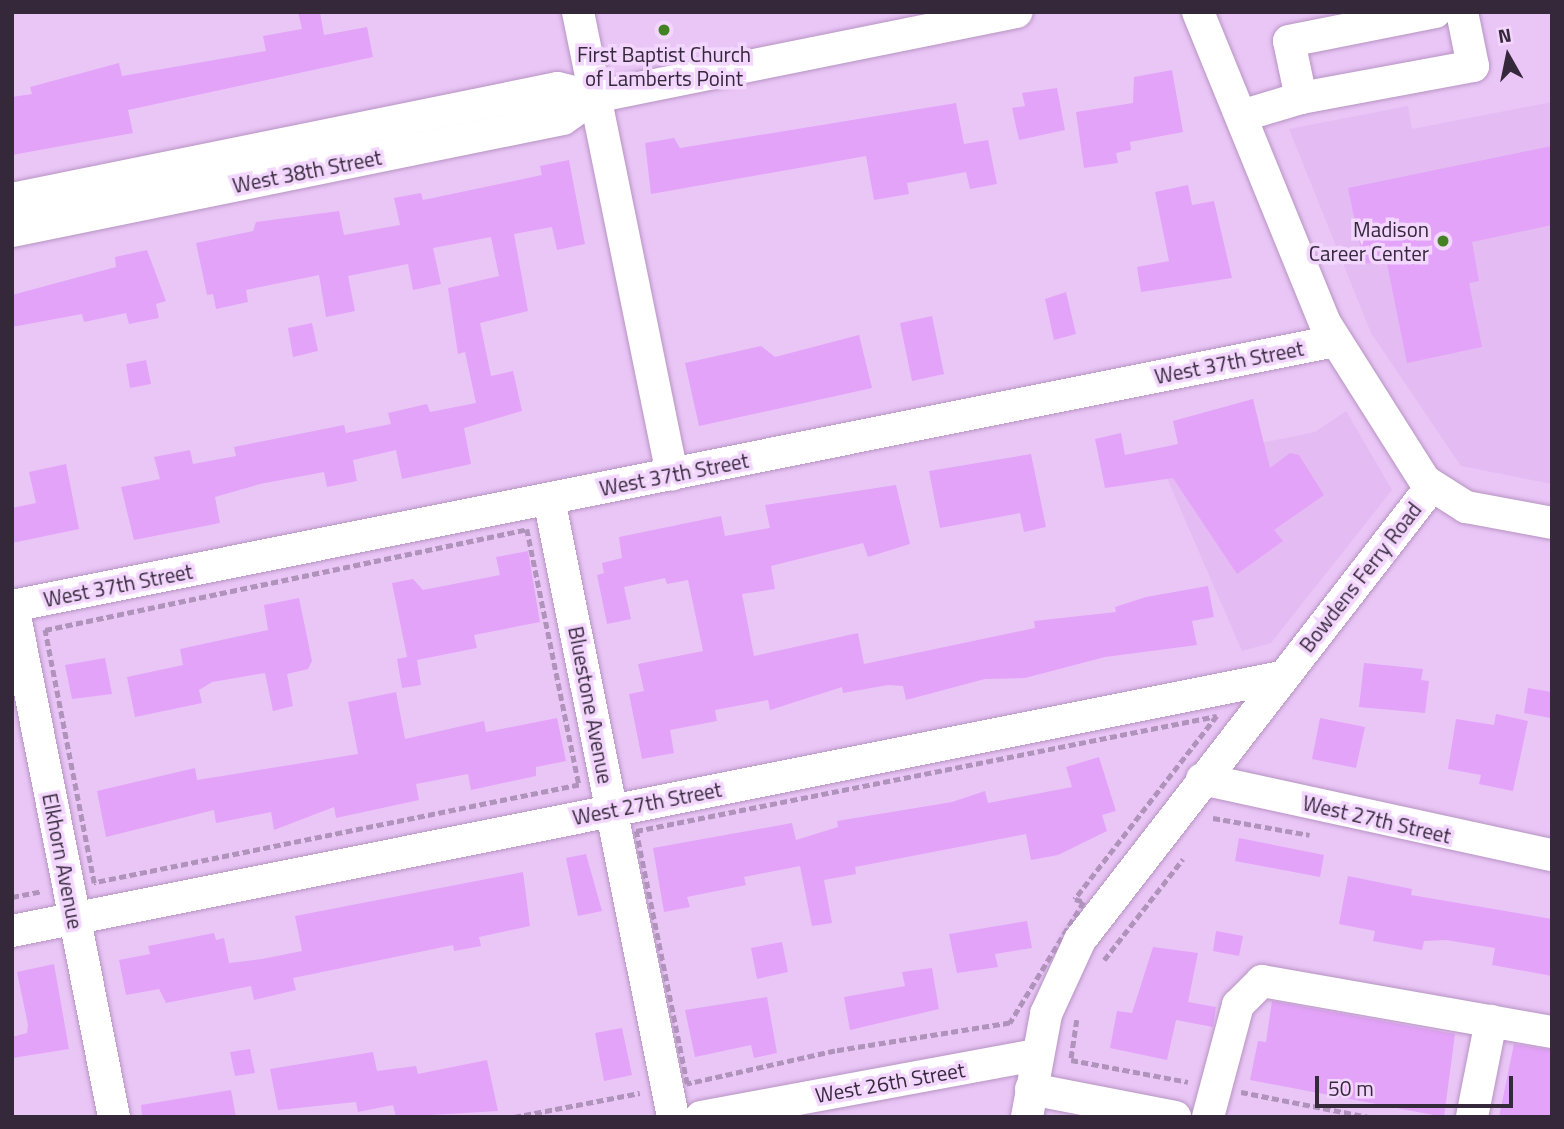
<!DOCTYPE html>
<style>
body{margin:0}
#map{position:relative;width:1564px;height:1129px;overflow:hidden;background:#eac6f7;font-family:"Titillium Web",sans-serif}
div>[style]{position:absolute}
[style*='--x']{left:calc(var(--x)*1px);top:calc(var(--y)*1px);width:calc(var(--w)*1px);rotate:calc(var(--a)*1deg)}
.built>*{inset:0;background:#e4bbf2}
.building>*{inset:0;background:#e3a3f8}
.path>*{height:4.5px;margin-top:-2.25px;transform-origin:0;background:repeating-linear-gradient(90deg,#b093bb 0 7px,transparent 0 10.5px)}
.roads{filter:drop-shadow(0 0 2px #b694c2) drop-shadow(0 0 2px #b694c2)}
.minor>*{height:32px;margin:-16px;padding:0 16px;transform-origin:16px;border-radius:16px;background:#fff}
.dots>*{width:19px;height:19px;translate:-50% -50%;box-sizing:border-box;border:4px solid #f3d6fe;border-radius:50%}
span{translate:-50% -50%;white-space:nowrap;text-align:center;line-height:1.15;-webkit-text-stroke:7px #f3d6fe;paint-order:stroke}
.poi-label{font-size:21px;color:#36283b}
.right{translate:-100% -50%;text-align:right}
.street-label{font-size:21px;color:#36283b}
.frame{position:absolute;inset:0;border:14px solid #36283b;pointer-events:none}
.north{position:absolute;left:1473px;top:21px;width:70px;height:70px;-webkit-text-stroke:5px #f3d6fe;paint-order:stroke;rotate:351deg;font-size:19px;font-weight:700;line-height:28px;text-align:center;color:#36283b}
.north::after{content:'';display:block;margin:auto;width:24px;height:32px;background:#36283b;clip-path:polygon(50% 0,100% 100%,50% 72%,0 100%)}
.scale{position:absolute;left:1315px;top:1076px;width:198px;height:32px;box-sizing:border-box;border:4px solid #36283b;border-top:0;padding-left:9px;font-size:21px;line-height:24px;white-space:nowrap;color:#36283b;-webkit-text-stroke:5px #f3d6fe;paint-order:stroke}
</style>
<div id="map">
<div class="built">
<i style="clip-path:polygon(1552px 102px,1552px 484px,1461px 466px,1371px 333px,1289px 129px,1408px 106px,1412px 129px)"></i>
<i style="clip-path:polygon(1346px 411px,1392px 490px,1271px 643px,1242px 651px,1166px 476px,1227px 450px,1315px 432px)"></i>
</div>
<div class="building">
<i style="clip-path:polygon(298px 12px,320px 12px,324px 35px,367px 27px,373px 57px,128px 110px,133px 133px,12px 155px,12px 97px,32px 94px,30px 87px,119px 63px,122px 76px,266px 51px,263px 36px,302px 29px)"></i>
<i style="clip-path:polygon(1172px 70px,1183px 132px,1130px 142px,1131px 150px,1116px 153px,1118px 163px,1084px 168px,1076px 112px,1133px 103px,1134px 77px)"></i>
<i style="clip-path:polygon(1057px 88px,1065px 130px,1019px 140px,1012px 108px,1025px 106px,1022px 93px)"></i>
<i style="clip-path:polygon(956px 103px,964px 144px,988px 140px,997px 184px,970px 189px,966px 172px,907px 183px,909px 194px,874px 200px,866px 156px,651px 194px,645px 143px,674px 138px,680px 148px)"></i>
<i style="clip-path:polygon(1552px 146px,1552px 225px,1472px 242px,1479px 281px,1469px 283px,1482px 347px,1407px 363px,1386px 259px,1364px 264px,1348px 188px)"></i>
<i style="clip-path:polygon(569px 160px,585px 244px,557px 250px,552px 227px,514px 234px,528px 311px,480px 323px,491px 376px,513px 371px,522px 411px,464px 428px,471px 464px,402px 479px,396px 450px,353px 460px,357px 481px,327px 487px,324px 472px,260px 484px,215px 497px,220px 523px,134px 540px,121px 487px,160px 479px,154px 457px,190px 450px,193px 464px,236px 456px,234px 447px,344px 425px,346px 433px,391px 424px,388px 413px,427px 404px,430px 412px,476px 403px,465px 352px,458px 354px,448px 288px,499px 276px,491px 237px,433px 248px,441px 284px,413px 290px,408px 264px,348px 276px,355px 311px,326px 317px,319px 275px,246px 290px,248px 302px,216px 309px,213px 294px,207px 295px,196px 243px,253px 231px,256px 222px,339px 211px,344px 235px,400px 225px,394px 198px,421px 193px,423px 200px,542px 175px,540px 166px)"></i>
<i style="clip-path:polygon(1188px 185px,1192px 205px,1214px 201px,1232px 278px,1141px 292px,1137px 267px,1169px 261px,1155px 192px)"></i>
<i style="clip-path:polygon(147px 250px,166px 301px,156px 304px,159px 318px,129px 324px,126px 313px,84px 322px,82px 314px,12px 327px,12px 295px,116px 267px,115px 257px)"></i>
<i style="clip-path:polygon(1066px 292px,1076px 334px,1054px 340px,1045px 299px)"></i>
<i style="clip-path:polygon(932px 316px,944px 374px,912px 381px,900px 323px)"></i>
<i style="clip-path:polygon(312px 323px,318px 351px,293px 357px,288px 328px)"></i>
<i style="clip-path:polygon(859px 335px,872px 388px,699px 426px,685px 363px,761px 346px,775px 357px)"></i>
<i style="clip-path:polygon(146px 360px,151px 384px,130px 388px,126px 364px)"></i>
<i style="clip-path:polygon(1253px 399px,1270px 468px,1290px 453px,1299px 455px,1324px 495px,1274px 530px,1283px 541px,1237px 574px,1173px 478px,1105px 488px,1095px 439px,1121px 433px,1125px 455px,1178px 444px,1173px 421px)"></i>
<i style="clip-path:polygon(1031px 454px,1046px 527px,1024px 532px,1020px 513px,940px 528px,929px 471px)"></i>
<i style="clip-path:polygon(66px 464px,79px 529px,12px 543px,12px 508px,36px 503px,29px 472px)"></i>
<i style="clip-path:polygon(896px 485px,910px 544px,868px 557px,863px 543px,771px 566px,775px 589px,742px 594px,754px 656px,858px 633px,864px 664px,1035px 628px,1034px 621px,1116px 612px,1115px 607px,1146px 597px,1208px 586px,1214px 617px,1192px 621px,1197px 645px,1105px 657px,1025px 678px,985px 679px,906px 700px,903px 686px,888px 685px,843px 693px,842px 687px,770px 710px,768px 700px,715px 710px,717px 721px,670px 730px,674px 753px,642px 759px,629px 694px,644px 691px,638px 664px,703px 651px,688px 580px,667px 584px,665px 578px,624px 587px,631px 619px,607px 624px,597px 575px,604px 573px,602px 563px,622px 558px,619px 537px,721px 516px,725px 536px,770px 528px,765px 505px)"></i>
<i style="clip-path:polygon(528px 551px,540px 622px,474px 635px,477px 648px,417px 660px,421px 685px,402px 688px,397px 659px,407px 657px,392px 583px,413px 579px,423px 590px,500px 575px,496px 557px)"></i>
<i style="clip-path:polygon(299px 598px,312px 661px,308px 669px,287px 674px,293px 706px,273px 711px,265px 673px,212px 682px,199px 690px,202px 703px,135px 717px,127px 677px,183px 665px,180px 649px,268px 630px,264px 605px)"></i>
<i style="clip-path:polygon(105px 658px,112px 694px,72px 699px,65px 665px)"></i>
<i style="clip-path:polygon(1364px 663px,1423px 669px,1421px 680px,1429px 681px,1425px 713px,1359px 707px)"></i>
<i style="clip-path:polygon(1528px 688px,1552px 692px,1550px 718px,1524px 713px)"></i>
<i style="clip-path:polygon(396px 692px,405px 739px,484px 721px,486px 732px,557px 718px,566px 761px,536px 767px,536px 776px,471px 790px,468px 774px,416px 784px,419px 800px,336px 818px,334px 807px,274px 830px,271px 812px,216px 823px,214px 810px,106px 837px,97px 791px,195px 768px,197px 780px,358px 754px,348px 702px)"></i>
<i style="clip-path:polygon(1496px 714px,1528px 721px,1513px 791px,1479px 784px,1481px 775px,1448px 769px,1456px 719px,1494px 725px)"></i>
<i style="clip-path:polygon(1320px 718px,1365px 727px,1356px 768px,1312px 759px)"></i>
<i style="clip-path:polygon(1099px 757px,1116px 811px,1102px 815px,1107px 831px,1058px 855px,1031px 860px,1026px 834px,855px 867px,856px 874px,824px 880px,832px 923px,812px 926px,800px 866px,744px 877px,746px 885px,687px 897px,690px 907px,664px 912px,653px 848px,792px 823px,796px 840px,838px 827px,837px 821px,952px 802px,985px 791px,988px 803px,1072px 787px,1066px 767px)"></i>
<i style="clip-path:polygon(1239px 838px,1324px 855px,1320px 877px,1235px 861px)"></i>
<i style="clip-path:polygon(586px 854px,602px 911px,578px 916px,566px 858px)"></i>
<i style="clip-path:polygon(523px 872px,530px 926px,479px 937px,481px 946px,454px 951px,453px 945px,293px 978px,296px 990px,254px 1000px,251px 986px,166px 1003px,159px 989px,126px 995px,119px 960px,150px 954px,148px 946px,214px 933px,216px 940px,224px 938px,229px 963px,262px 959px,302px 951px,295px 916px)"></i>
<i style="clip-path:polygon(1348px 876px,1412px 889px,1411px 895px,1552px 919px,1552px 976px,1492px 965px,1495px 948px,1446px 940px,1424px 941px,1422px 950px,1373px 941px,1375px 931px,1339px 924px)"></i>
<i style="clip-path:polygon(1027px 921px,1032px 948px,995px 954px,998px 967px,957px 973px,949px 934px)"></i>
<i style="clip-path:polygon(1216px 931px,1243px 936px,1239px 956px,1213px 951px)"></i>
<i style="clip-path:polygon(782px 942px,788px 972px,757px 979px,751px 948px)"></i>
<i style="clip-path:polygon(1153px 947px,1198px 953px,1188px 1002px,1216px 1007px,1213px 1027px,1176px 1020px,1167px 1060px,1110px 1048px,1117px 1011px,1132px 1013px)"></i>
<i style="clip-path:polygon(54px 964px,69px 1049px,12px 1058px,12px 1037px,27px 1033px,28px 1025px,17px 972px)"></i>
<i style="clip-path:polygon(932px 968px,939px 1009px,850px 1030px,844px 997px,905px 986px,902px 972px)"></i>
<i style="clip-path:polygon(767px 997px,777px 1053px,754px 1058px,751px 1045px,695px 1057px,685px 1010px)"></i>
<i style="clip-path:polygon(1272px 1001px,1455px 1034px,1444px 1117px,1250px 1080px,1258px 1041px,1266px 1042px)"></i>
<i style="clip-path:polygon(622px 1028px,632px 1075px,604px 1081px,595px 1033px)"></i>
<i style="clip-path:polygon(1514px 1044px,1552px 1050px,1552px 1117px,1499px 1117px)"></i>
<i style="clip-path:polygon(250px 1049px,255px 1073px,235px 1076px,230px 1052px)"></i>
<i style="clip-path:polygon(373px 1052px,377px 1071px,416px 1066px,418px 1074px,487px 1060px,498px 1111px,396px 1117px,393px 1105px,358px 1112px,356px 1102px,278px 1110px,270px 1069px)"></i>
<i style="clip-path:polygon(231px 1090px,236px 1117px,142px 1117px,141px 1105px)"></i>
</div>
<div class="path">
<i style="--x:527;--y:529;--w:261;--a:78.5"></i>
<i style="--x:579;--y:785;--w:495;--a:168.6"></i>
<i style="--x:94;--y:883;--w:258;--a:-101"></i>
<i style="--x:45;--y:630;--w:492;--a:-11.8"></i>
<i style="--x:1217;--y:716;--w:232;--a:127.8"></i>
<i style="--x:1075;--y:899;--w:9;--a:18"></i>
<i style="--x:1084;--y:902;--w:142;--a:121.4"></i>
<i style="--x:1010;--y:1023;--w:177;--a:170.9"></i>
<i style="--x:835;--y:1051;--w:152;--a:167.4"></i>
<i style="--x:687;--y:1084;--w:258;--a:-101.4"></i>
<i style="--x:636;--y:831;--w:592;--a:-11.2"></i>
<i style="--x:1213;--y:818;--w:98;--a:9.9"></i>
<i style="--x:12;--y:897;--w:31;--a:-11"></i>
<i style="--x:1104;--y:960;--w:128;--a:-52"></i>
<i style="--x:1077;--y:1020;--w:40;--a:98.5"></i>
<i style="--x:1071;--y:1060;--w:119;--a:10.6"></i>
<i style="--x:1241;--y:1092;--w:130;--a:11.1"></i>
<i style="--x:514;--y:1117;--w:128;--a:-10.8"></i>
</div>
<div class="roads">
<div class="minor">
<i style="--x:578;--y:12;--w:472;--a:78.5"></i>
<i style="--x:1198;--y:12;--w:336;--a:67.8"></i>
<i style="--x:1325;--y:323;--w:187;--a:57.7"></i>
<i style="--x:1425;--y:481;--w:49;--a:32.4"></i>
<i style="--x:1466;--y:507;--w:87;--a:10.5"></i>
<i style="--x:1301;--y:98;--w:58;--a:-101.9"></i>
<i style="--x:1289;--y:41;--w:149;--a:-11.2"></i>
<i style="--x:1241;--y:116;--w:63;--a:-16.7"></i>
<i style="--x:1301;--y:98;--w:175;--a:-10.5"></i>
<i style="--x:1473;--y:66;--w:55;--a:-101.5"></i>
<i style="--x:12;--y:199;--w:557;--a:-11.49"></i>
<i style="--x:558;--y:88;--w:38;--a:14"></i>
<i style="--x:12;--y:231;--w:562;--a:-11.49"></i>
<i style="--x:563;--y:119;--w:39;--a:-35"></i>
<i style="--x:595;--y:97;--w:430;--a:-11.4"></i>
<i style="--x:549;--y:499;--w:630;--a:78.65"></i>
<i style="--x:12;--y:606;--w:1349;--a:-11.33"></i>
<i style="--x:13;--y:606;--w:521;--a:78.82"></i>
<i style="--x:1202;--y:779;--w:358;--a:12.3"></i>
<i style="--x:12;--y:931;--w:1294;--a:-11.32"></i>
<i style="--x:1031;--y:1089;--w:147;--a:11"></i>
<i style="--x:701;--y:1117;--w:342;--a:-10.5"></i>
<i style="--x:1027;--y:1117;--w:105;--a:-79.5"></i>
<i style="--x:1046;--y:1014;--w:81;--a:-65.3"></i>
<i style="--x:1080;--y:940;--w:573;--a:-52.23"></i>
<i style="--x:1208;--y:1117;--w:116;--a:-75"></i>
<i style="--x:1238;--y:1005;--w:34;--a:-45"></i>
<i style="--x:1262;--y:981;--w:294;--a:10"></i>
<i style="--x:1472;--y:1117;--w:98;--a:-78.8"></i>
</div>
</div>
<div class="dots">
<i style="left:664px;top:30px;background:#428223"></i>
<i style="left:1443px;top:241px;background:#428223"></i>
</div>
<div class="poi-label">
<span style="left:664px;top:66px">First Baptist Church<br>of Lamberts Point</span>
<span class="right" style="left:1429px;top:241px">Madison<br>Career Center</span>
</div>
<div class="street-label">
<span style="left:307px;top:171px;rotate:-11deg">West 38th Street</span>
<span style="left:1229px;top:362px;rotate:-11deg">West 37th Street</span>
<span style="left:674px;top:474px;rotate:-11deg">West 37th Street</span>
<span style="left:1360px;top:577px;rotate:-52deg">Bowdens Ferry Road</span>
<span style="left:118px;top:585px;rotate:-11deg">West 37th Street</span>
<span style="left:591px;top:705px;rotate:79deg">Bluestone Avenue</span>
<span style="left:647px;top:803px;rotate:-11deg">West 27th Street</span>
<span style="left:1377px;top:819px;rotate:13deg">West 27th Street</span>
<span style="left:63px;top:861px;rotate:79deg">Elkhorn Avenue</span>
<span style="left:890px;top:1082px;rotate:-10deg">West 26th Street</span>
</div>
<div class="frame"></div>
<div class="north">N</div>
<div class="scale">50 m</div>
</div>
